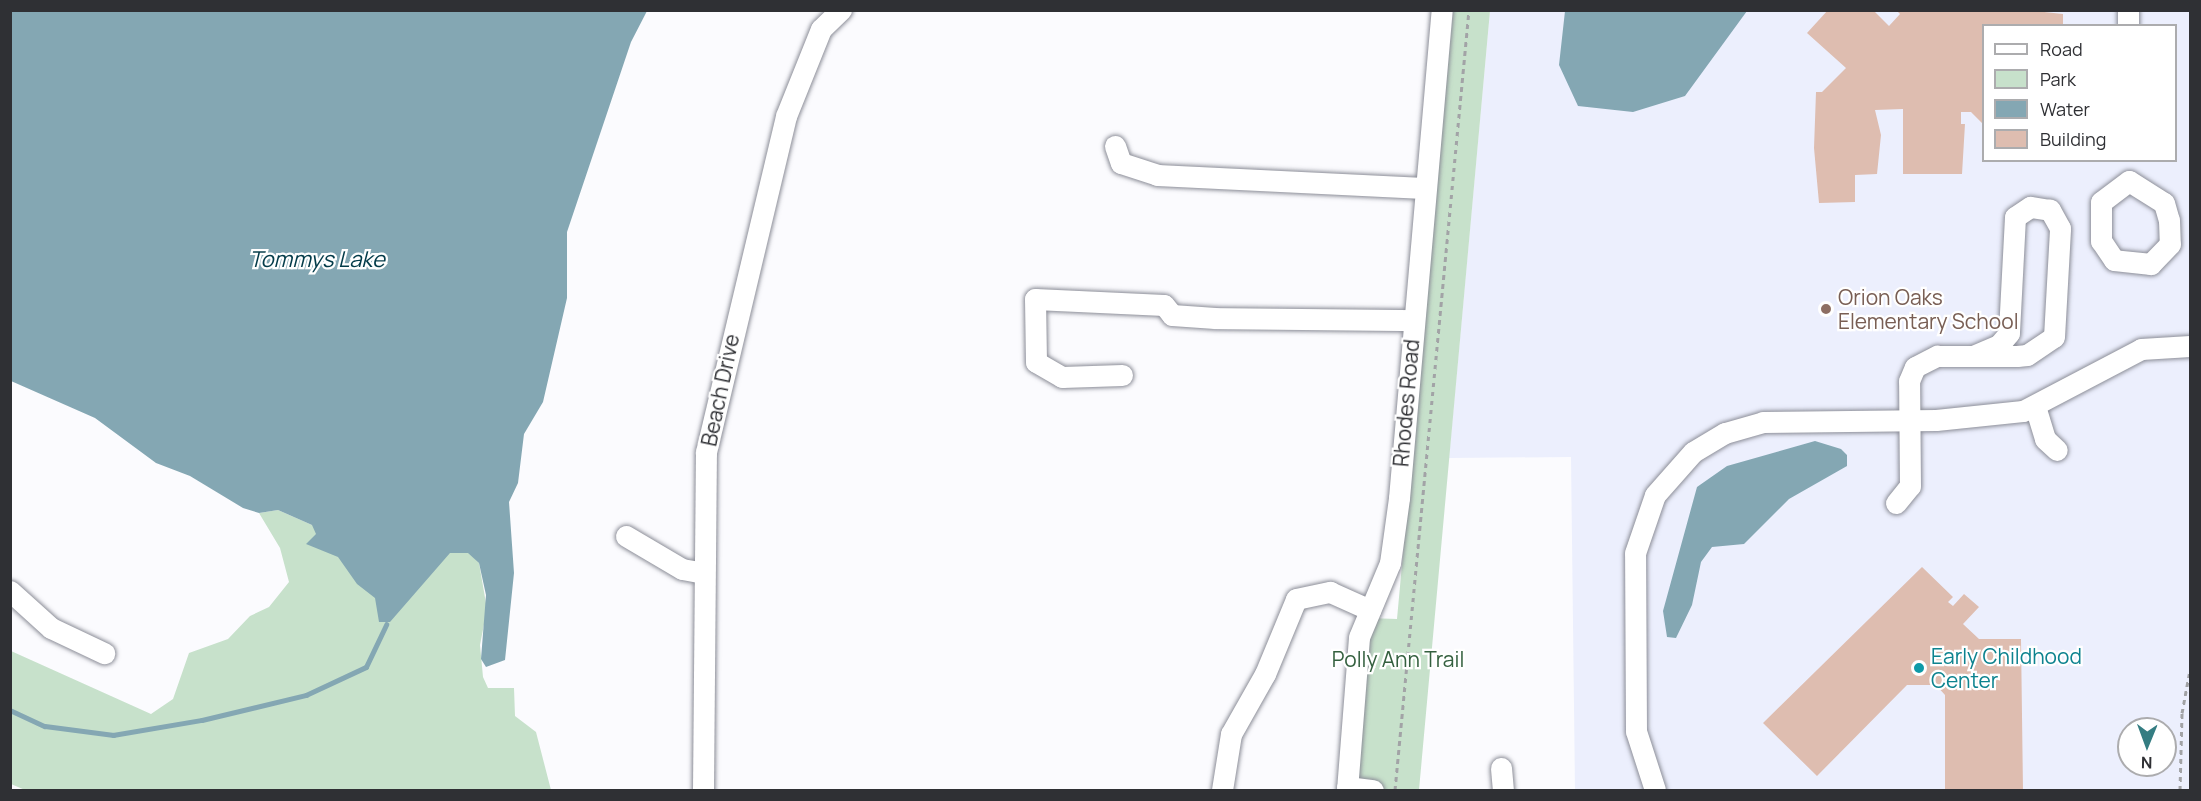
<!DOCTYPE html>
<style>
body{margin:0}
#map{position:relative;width:2201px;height:801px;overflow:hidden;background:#fbfbfe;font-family:Manrope,sans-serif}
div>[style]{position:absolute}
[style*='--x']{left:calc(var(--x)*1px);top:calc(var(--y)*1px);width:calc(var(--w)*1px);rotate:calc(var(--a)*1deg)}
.built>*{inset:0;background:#eceffd}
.green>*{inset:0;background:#c7e1cb}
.water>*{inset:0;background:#84a7b3}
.stream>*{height:4.5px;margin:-2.25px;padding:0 2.25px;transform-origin:2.25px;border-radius:2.25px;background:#84a7b3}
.building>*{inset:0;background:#debdb0}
.path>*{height:3px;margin-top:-1.5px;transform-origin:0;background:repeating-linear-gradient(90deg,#a2a3a6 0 4.5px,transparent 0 9px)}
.roads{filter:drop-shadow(0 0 2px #8c8e98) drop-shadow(0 0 2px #8c8e98)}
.minor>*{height:21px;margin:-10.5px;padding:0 10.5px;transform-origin:10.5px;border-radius:10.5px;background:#fff}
.dots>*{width:16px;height:16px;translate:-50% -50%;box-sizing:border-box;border:3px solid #fff;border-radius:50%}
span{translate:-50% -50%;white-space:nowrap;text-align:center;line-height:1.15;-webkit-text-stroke:4.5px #fff;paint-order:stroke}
.education-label{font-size:21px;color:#785e54}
.left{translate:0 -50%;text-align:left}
.street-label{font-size:21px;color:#2f3034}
.culture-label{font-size:21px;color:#0d838f}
.park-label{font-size:21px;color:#34603f}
.water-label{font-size:22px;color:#033b49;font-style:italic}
.frame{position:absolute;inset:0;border:12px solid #2f3034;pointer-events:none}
.legend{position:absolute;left:1982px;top:24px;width:195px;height:138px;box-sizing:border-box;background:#fff;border:2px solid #acacae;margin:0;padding:8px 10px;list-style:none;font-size:18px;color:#2f3034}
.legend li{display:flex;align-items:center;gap:12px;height:30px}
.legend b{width:30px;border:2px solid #acacae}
.north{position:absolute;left:2117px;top:717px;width:60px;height:60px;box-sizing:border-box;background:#fff;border:2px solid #acacae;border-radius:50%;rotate:181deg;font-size:16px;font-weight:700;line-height:24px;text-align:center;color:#2f3034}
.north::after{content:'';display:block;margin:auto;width:21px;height:27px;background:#347d82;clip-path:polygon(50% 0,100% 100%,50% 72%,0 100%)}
</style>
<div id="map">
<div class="built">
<i style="clip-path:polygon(evenodd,1490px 11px,2190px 11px,2190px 790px,1575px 790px,1571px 457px,1449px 458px,1490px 11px,1984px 26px,2176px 26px,2176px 160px,1984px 160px,1984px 26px,1490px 11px,2129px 729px,2165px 729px,2165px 765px,2129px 765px,2129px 729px)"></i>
</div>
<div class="green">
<i style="clip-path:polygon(11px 11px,479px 563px,487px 609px,480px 645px,483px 677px,488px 688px,514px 688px,515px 716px,536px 732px,551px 790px,25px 790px,11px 784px,11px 651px,151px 714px,173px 699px,189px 653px,228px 639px,250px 616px,269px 607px,289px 582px,280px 548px,259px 513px,278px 510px,312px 525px)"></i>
<i style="clip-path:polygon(1453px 11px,1490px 11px,1419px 790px,1353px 790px,1368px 618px,1397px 619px)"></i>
</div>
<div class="water">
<i style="clip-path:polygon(10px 11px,647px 11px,631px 42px,567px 232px,567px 298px,543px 402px,524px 434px,518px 483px,509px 502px,514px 573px,505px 660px,486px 667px,481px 659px,486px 595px,479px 563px,468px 553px,450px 553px,390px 622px,379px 622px,375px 598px,357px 584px,338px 557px,306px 544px,316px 534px,312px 525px,278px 510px,259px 513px,243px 508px,190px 476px,156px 463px,95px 418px,11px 381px)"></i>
<i style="clip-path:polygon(1565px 11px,1565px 10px,1747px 11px,1685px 96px,1633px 112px,1578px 106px,1559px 65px)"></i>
<i style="clip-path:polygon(1815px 441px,1841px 449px,1847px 455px,1847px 466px,1789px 499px,1744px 544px,1712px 547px,1701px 562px,1692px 605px,1676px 638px,1667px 637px,1663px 611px,1697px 487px,1727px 466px)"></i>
</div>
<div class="stream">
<i style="--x:10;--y:710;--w:38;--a:25"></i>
<i style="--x:45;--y:726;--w:69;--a:7.5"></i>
<i style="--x:113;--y:735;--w:90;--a:-9.6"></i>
<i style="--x:202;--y:720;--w:107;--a:-13.5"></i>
<i style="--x:306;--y:695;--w:66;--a:-25"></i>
<i style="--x:366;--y:667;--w:47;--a:-64.5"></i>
</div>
<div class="building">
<i style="clip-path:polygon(1828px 10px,1873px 10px,1889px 26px,1900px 14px,1896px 10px,2035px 11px,2063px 14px,2063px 26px,1984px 26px,1984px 125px,1971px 112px,1961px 112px,1961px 124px,1965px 124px,1962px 174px,1903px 174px,1903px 109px,1875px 110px,1881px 135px,1877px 174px,1855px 175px,1855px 202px,1819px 203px,1814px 148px,1816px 92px,1822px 92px,1846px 68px,1807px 33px)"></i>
<i style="clip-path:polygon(1922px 567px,1953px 597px,1948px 602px,1953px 606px,1964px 594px,1979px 607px,1963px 624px,1979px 639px,2021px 639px,2023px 790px,1945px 790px,1945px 695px,1936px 685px,1907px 685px,1817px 776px,1763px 723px)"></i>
</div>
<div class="path">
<i style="--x:1395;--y:790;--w:784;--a:-84.58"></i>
<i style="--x:2180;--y:790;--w:77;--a:-88.5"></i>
<i style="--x:2182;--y:713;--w:44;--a:-79.5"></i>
</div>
<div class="roads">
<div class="minor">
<i style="--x:2128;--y:26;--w:16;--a:-90"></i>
<i style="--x:1115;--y:146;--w:18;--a:71"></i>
<i style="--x:1121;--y:163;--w:38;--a:18"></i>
<i style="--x:1157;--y:175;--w:267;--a:2.8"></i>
<i style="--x:2129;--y:181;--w:41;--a:32.2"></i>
<i style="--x:2164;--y:203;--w:18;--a:74"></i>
<i style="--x:2169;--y:220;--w:24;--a:88"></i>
<i style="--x:2170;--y:244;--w:28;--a:134"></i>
<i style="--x:2151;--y:264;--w:37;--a:-174"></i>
<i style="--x:2114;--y:260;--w:23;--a:-124"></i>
<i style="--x:2101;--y:241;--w:39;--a:-90"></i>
<i style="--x:2101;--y:202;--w:35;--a:-37"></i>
<i style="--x:1122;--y:375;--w:60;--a:178.1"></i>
<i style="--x:1062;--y:377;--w:30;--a:-150"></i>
<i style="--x:1036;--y:362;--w:63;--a:-90.9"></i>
<i style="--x:1035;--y:299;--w:129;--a:2.7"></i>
<i style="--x:1164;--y:305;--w:13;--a:51"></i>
<i style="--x:1172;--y:315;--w:43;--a:4"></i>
<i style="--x:1215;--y:318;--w:198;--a:0.6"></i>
<i style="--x:2035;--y:406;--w:34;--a:73"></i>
<i style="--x:2045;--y:439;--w:16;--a:43"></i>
<i style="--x:1896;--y:503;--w:22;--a:-51"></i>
<i style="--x:1910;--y:486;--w:105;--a:-90.5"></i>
<i style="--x:1909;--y:381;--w:15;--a:-67"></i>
<i style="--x:1915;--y:367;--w:25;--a:-27"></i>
<i style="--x:1937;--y:356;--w:80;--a:0"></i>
<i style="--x:2017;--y:356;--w:10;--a:-6"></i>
<i style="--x:2027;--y:355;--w:32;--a:-34"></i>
<i style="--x:2054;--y:337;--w:109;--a:-86.8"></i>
<i style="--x:2060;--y:228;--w:21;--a:-119"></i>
<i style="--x:2050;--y:210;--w:20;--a:-171"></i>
<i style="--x:2030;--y:207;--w:18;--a:146"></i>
<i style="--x:2015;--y:217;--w:116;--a:93"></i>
<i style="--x:2009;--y:333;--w:16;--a:130"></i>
<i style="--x:1999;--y:345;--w:28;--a:157"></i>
<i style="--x:626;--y:536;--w:65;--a:30.5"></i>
<i style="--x:682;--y:569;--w:22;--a:10"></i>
<i style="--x:10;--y:591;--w:55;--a:42.1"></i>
<i style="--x:51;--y:628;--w:59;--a:25.3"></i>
<i style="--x:1501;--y:768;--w:22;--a:85"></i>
<i style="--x:1347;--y:787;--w:26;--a:7"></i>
<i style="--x:703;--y:790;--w:338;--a:-89.5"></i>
<i style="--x:706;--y:452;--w:345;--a:-76.6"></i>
<i style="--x:786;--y:116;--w:94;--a:-68.1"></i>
<i style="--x:821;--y:29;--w:28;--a:-44"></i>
<i style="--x:1222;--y:790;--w:57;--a:-80.9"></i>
<i style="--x:1231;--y:734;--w:69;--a:-60.5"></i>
<i style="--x:1265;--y:674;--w:81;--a:-67.5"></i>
<i style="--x:1296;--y:599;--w:35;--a:-12"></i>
<i style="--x:1330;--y:592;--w:44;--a:24.2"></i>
<i style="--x:1347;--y:790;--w:153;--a:-85.5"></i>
<i style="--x:1359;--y:637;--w:80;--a:-67.3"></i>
<i style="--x:1390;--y:563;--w:66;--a:-82.1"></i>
<i style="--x:1399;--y:498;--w:490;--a:-85"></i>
<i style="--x:1655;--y:790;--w:62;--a:-107.9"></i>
<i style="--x:1636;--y:731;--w:178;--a:-90.3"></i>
<i style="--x:1635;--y:553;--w:61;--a:-71"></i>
<i style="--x:1655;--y:495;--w:57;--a:-48.5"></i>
<i style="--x:1693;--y:452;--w:37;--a:-31"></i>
<i style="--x:1725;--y:433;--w:40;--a:-16"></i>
<i style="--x:1763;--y:422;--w:173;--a:-0.7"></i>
<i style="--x:1936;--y:420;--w:87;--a:-5.9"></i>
<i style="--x:2023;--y:411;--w:133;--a:-27.7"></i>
<i style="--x:2141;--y:349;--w:49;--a:-3.5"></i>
</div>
</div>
<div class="dots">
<i style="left:1826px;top:309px;background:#8d6e63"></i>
<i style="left:1919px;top:668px;background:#0f9aa8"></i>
</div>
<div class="education-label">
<span class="left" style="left:1838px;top:309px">Orion Oaks<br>Elementary School</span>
</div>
<div class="street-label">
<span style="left:720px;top:390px;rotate:-78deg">Beach Drive</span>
<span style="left:1406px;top:403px;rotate:-85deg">Rhodes Road</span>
</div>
<div class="culture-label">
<span class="left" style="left:1931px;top:668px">Early Childhood<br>Center</span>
</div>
<div class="park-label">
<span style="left:1398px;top:659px">Polly Ann Trail</span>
</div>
<div class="water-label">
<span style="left:317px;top:260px">Tommys Lake</span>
</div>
<div class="frame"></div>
<ul class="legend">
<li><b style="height:8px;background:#fff"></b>Road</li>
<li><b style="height:16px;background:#c7e1cb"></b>Park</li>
<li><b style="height:16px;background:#84a7b3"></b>Water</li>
<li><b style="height:16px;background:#debdb0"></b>Building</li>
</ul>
<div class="north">N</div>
</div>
